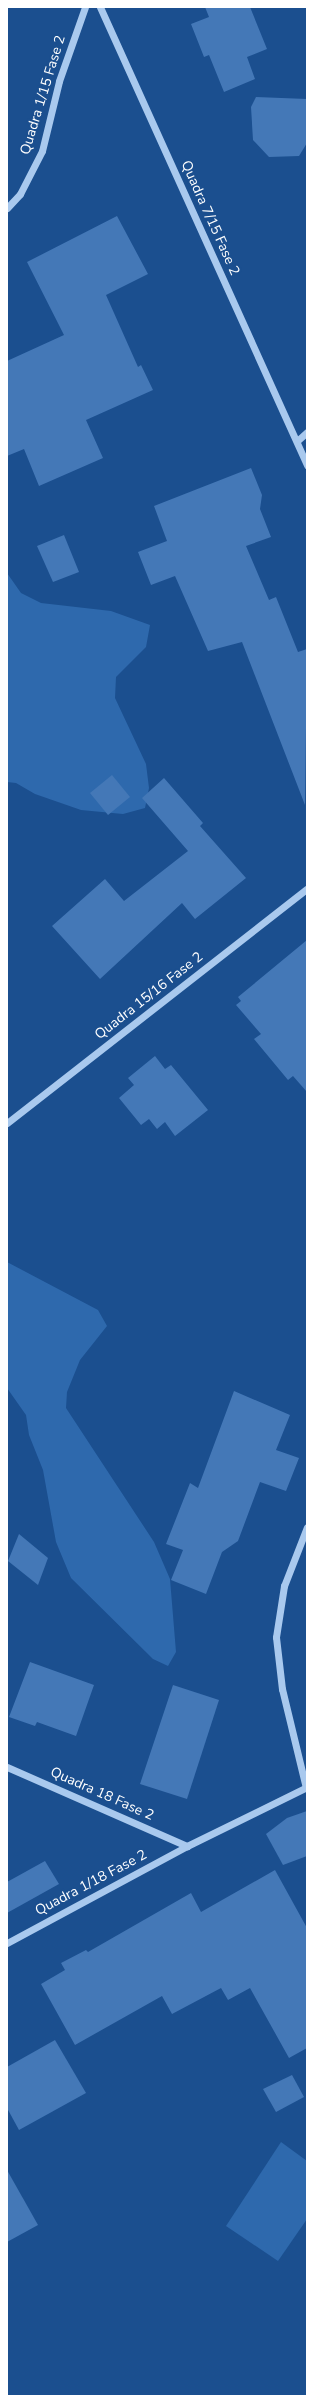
<!DOCTYPE html>
<style>
body{margin:0}
#map{position:relative;width:314px;height:2403px;overflow:hidden;background:#1b4f8f;font-family:"Nunito Sans",sans-serif}
div>[style]{position:absolute}
[style*='--x']{left:calc(var(--x)*1px);top:calc(var(--y)*1px);width:calc(var(--w)*1px);rotate:calc(var(--a)*1deg)}
.green>*{inset:0;background:#2e69ad}
.building>*{inset:0;background:#4478b7}
.minor>*{height:7px;margin:-3.5px;padding:0 3.5px;transform-origin:3.5px;border-radius:3.5px;background:#a9c9ee}
span{translate:-50% -50%;white-space:nowrap;text-align:center;line-height:1.15;-webkit-text-stroke:4px #1b4f8f;paint-order:stroke}
.street-label{font-size:14px;color:#fff}
.frame{position:absolute;inset:0;border:8px solid #fff;pointer-events:none}
</style>
<div id="map">
<div class="green">
<i style="clip-path:polygon(7px 573px,21px 593px,41px 603px,111px 611px,150px 625px,146px 647px,116px 677px,115px 698px,146px 764px,149px 788px,145px 808px,123px 814px,81px 810px,35px 794px,16px 783px,7px 782px)"></i>
<i style="clip-path:polygon(7px 1262px,98px 1310px,107px 1326px,80px 1360px,67px 1392px,66px 1408px,154px 1542px,170px 1579px,176px 1652px,168px 1666px,153px 1659px,71px 1578px,56px 1542px,43px 1470px,29px 1435px,26px 1415px,7px 1388px)"></i>
<i style="clip-path:polygon(281px 2142px,307px 2161px,307px 2219px,278px 2261px,226px 2226px)"></i>
</div>
<div class="building">
<i style="clip-path:polygon(205px 7px,250px 7px,267px 49px,247px 57px,255px 79px,224px 92px,209px 55px,204px 57px,191px 24px,209px 17px)"></i>
<i style="clip-path:polygon(256px 97px,307px 99px,307px 143px,299px 156px,269px 157px,253px 140px,251px 107px)"></i>
<i style="clip-path:polygon(117px 216px,148px 274px,106px 295px,138px 367px,141px 365px,153px 390px,86px 420px,103px 458px,39px 486px,24px 449px,7px 456px,7px 361px,64px 335px,27px 262px)"></i>
<i style="clip-path:polygon(251px 468px,262px 495px,260px 509px,271px 537px,246px 546px,269px 600px,276px 597px,298px 652px,307px 649px,305px 805px,242px 642px,208px 651px,175px 576px,151px 585px,138px 552px,167px 541px,154px 506px)"></i>
<i style="clip-path:polygon(64px 535px,79px 572px,53px 582px,37px 546px)"></i>
<i style="clip-path:polygon(112px 775px,130px 797px,108px 815px,90px 793px)"></i>
<i style="clip-path:polygon(164px 778px,203px 823px,200px 826px,246px 878px,195px 919px,182px 903px,100px 979px,52px 926px,105px 879px,124px 901px,188px 851px,142px 798px)"></i>
<i style="clip-path:polygon(307px 940px,307px 1092px,293px 1076px,288px 1080px,254px 1039px,261px 1034px,236px 1005px,241px 1001px,238px 997px)"></i>
<i style="clip-path:polygon(155px 1056px,165px 1069px,171px 1065px,208px 1110px,175px 1136px,165px 1122px,157px 1129px,149px 1119px,141px 1125px,119px 1098px,134px 1085px,128px 1078px)"></i>
<i style="clip-path:polygon(234px 1391px,290px 1415px,276px 1450px,299px 1458px,286px 1491px,260px 1482px,238px 1541px,222px 1552px,206px 1594px,171px 1580px,183px 1550px,166px 1544px,190px 1483px,198px 1488px)"></i>
<i style="clip-path:polygon(19px 1534px,48px 1558px,38px 1585px,8px 1561px)"></i>
<i style="clip-path:polygon(30px 1662px,94px 1685px,76px 1736px,37px 1722px,35px 1726px,9px 1717px)"></i>
<i style="clip-path:polygon(173px 1685px,219px 1700px,187px 1799px,140px 1784px)"></i>
<i style="clip-path:polygon(307px 1811px,307px 1856px,283px 1865px,266px 1834px,287px 1818px)"></i>
<i style="clip-path:polygon(45px 1861px,59px 1884px,7px 1913px,7px 1882px)"></i>
<i style="clip-path:polygon(275px 1870px,307px 1928px,307px 2048px,289px 2058px,250px 1988px,228px 2000px,221px 1988px,172px 2014px,162px 1996px,75px 2045px,41px 1984px,65px 1970px,61px 1963px,86px 1950px,88px 1952px,191px 1893px,201px 1912px)"></i>
<i style="clip-path:polygon(55px 2040px,86px 2093px,19px 2130px,7px 2108px,7px 2067px)"></i>
<i style="clip-path:polygon(292px 2075px,304px 2097px,276px 2112px,263px 2089px)"></i>
<i style="clip-path:polygon(7px 2170px,38px 2225px,7px 2242px)"></i>
</div>
<div class="minor">
<i style="--x:100;--y:7;--w:503;--a:65.68"></i>
<i style="--x:7;--y:208;--w:19;--a:-47"></i>
<i style="--x:20;--y:194;--w:48;--a:-62.9"></i>
<i style="--x:42;--y:151;--w:72;--a:-76.3"></i>
<i style="--x:59;--y:81;--w:78;--a:-70.6"></i>
<i style="--x:297;--y:441;--w:13;--a:-42"></i>
<i style="--x:7;--y:1123;--w:380;--a:-38"></i>
<i style="--x:7;--y:1767;--w:197;--a:23.7"></i>
<i style="--x:306;--y:1788;--w:102;--a:-103.6"></i>
<i style="--x:282;--y:1689;--w:52;--a:-96.6"></i>
<i style="--x:276;--y:1637;--w:52;--a:-81.1"></i>
<i style="--x:284;--y:1586;--w:63;--a:-68.7"></i>
<i style="--x:7;--y:1943;--w:204;--a:-28.3"></i>
<i style="--x:187;--y:1846;--w:134;--a:-26.2"></i>
</div>
<div class="street-label">
<span style="left:43px;top:95px;rotate:-73deg">Quadra 1/15 Fase 2</span>
<span style="left:210px;top:218px;rotate:66deg">Quadra 7/15 Fase 2</span>
<span style="left:149px;top:996px;rotate:-38deg">Quadra 15/16 Fase 2</span>
<span style="left:102px;top:1794px;rotate:24deg">Quadra 18 Fase 2</span>
<span style="left:91px;top:1883px;rotate:-28deg">Quadra 1/18 Fase 2</span>
</div>
<div class="frame"></div>
</div>
